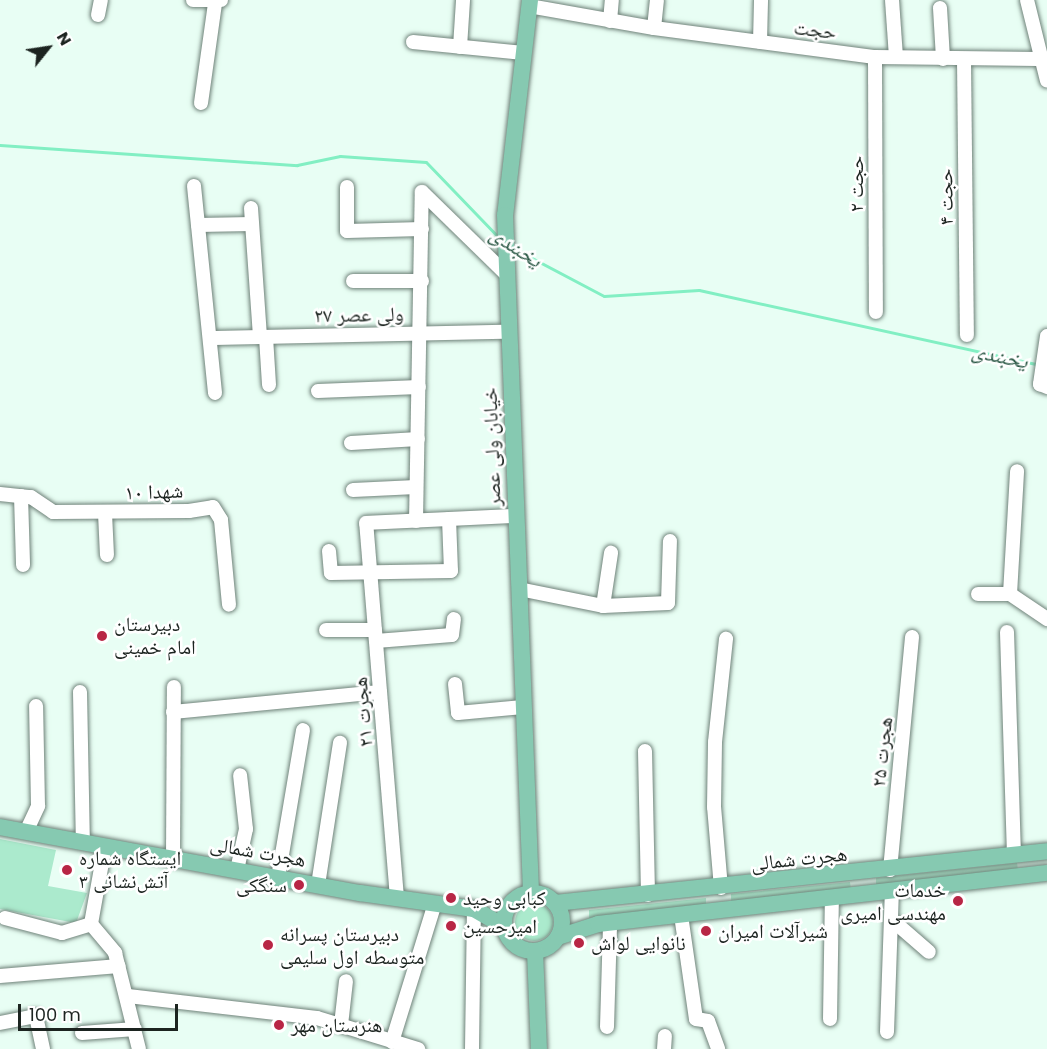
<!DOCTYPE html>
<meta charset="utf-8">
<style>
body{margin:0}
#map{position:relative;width:1047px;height:1049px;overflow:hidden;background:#e8fef4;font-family:Poppins,"Noto Naskh Arabic",sans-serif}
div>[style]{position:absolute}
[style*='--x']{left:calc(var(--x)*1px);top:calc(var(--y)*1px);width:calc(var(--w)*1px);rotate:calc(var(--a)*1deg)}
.green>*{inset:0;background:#abeacd}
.round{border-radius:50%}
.stream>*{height:3px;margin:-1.5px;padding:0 1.5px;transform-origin:1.5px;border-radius:1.5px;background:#82efc3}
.roads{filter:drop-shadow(0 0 2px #6f8279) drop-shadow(0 0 2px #6f8279)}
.minor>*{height:14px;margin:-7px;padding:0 7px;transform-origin:7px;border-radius:7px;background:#fff}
.major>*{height:16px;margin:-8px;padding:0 8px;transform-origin:8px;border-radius:8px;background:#86c9b1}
.major>.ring{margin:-8px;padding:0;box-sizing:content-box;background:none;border:16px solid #86c9b1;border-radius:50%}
.dots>*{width:16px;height:16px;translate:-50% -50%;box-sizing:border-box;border:3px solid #fff;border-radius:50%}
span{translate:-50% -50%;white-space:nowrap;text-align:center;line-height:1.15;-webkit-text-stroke:5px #fff;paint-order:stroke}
.street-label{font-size:20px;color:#1c2420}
.poi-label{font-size:20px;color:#1c2420}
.left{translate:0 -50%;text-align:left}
.right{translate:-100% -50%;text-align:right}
.water-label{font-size:21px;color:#285643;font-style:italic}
.north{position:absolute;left:18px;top:18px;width:60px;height:60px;-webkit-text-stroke:4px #fff;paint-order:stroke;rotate:60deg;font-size:16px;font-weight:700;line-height:24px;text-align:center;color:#1c2420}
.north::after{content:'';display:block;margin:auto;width:21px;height:27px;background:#1c2420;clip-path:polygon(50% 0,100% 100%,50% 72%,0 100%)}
.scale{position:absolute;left:18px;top:1004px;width:160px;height:27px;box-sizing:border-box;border:3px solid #1c2420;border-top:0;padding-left:8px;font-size:18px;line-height:21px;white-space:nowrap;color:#1c2420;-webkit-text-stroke:4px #fff;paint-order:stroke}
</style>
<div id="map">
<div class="green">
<i style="clip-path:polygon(0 839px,56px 850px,48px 886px,87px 893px,76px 923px,0 909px)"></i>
<i style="clip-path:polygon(1017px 863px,1018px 870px,876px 885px,876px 878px)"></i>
<i style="clip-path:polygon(850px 882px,851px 890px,731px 902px,731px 894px)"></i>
<i style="clip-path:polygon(706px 898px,706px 906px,589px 918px,589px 910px)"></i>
<i class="round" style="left:515px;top:903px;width:38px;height:38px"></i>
</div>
<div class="stream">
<i style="--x:0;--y:145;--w:298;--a:3.9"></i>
<i style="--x:297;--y:165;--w:44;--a:-11.8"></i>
<i style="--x:340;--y:156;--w:86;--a:4"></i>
<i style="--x:426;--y:162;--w:108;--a:46.1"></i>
<i style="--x:511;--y:247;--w:105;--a:27.8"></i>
<i style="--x:604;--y:296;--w:95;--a:-3.6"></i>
<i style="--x:699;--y:290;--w:348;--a:12.4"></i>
</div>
<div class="roads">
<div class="minor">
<i style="--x:193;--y:0;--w:28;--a:0"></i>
<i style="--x:892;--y:0;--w:57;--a:86"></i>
<i style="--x:1027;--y:0;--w:83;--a:76.1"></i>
<i style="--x:529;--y:6;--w:127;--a:10"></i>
<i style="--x:654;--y:28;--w:223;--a:7.5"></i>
<i style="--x:875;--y:57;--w:163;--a:0.7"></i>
<i style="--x:940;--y:8;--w:51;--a:86.6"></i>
<i style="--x:98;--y:15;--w:15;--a:-79"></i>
<i style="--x:610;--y:21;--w:21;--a:-85"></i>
<i style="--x:654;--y:28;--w:28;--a:-84"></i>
<i style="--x:413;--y:42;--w:111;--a:5.7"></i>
<i style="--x:760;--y:42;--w:42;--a:-88.6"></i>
<i style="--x:460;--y:47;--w:47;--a:-86.3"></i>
<i style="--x:875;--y:57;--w:255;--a:89.8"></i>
<i style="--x:964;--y:59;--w:276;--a:89.4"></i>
<i style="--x:201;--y:103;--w:101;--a:-82"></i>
<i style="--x:194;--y:186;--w:208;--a:84.2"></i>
<i style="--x:347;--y:187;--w:44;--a:90"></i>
<i style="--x:347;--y:231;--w:75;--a:-1.5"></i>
<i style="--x:251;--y:208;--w:129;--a:86"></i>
<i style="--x:198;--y:225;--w:54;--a:-1.1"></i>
<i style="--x:353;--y:281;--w:69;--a:0"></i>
<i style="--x:1047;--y:336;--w:49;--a:98.3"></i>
<i style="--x:1040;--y:384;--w:8;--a:23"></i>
<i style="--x:266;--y:337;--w:48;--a:86.4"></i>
<i style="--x:210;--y:338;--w:298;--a:-1.2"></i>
<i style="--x:318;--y:391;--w:101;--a:-2.3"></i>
<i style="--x:351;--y:443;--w:67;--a:-3.4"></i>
<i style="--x:353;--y:490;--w:63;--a:-2.7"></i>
<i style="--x:0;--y:494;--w:31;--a:6"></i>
<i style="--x:31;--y:497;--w:27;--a:34"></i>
<i style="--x:53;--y:512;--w:136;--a:-0.4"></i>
<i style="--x:189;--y:511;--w:24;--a:-9"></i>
<i style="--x:213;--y:507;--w:15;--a:58"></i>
<i style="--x:221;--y:520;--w:85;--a:84.6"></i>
<i style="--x:21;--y:496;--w:69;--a:88.3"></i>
<i style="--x:105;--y:513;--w:42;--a:87.3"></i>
<i style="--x:416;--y:521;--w:329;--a:-89"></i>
<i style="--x:422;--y:192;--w:119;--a:44.3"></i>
<i style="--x:329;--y:551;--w:22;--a:85"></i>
<i style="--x:331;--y:573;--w:120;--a:-1"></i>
<i style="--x:451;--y:571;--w:52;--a:-92.2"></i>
<i style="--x:519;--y:589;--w:86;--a:11.4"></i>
<i style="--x:603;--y:606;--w:65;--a:-2.6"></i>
<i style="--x:668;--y:603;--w:62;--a:-88.2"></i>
<i style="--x:978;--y:594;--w:32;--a:0"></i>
<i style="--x:1010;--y:594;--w:45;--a:34"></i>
<i style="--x:1010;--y:594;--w:123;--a:-86.7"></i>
<i style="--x:603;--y:606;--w:54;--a:-81.4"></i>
<i style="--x:326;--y:630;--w:49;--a:0"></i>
<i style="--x:1007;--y:632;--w:223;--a:88.2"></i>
<i style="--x:376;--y:641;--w:76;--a:-4.5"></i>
<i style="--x:452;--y:635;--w:16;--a:-83"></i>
<i style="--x:455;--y:684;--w:29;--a:84"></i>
<i style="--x:458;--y:713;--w:65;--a:-5.3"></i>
<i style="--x:80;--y:692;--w:150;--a:88.9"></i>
<i style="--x:173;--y:712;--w:208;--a:-5.5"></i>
<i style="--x:645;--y:751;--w:144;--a:88.8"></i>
<i style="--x:26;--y:832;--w:29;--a:-65"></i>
<i style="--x:38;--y:806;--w:100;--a:-91.1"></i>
<i style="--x:105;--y:846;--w:79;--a:100.2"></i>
<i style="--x:91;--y:924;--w:38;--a:50"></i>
<i style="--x:115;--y:953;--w:99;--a:76"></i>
<i style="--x:173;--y:858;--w:171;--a:-89.7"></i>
<i style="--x:237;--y:870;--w:42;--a:-77.6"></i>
<i style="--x:246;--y:829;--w:54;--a:-96.3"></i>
<i style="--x:890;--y:870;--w:234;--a:-84.6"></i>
<i style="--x:278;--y:878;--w:150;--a:-80.4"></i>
<i style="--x:318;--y:885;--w:144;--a:-81.2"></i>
<i style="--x:721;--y:888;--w:81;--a:-94.9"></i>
<i style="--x:714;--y:807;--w:65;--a:-89.1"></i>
<i style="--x:715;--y:742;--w:104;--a:-83.9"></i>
<i style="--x:397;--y:898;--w:376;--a:-94.7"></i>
<i style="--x:366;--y:523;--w:150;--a:-2.7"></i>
<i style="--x:681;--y:915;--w:105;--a:81.8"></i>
<i style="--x:696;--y:1019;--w:12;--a:9"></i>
<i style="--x:708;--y:1021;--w:30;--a:70"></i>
<i style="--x:5;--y:918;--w:59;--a:14.7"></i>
<i style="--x:62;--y:933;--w:30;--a:-17"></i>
<i style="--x:891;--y:919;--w:50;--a:41"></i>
<i style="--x:0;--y:976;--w:119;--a:-4.8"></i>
<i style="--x:128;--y:996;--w:190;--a:6.6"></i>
<i style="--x:317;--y:1018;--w:106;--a:17.1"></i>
<i style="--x:830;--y:1019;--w:122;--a:-89.1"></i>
<i style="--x:0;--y:1023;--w:37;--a:-11"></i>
<i style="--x:36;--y:1016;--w:34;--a:78"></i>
<i style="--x:341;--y:1025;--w:44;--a:-83.5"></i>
<i style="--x:607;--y:1027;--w:104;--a:-88.3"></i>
<i style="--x:887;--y:1032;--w:141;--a:-88"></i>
<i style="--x:82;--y:1033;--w:53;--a:-4.3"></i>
<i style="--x:392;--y:1042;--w:145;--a:-72.8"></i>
<i style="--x:472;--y:1049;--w:140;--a:-89.2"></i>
<i style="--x:664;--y:1049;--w:13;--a:-86"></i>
</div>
<div class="major">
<i style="--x:530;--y:0;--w:216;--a:96.6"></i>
<i style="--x:505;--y:215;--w:678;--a:87.8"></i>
<i style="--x:0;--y:827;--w:366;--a:10.4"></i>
<i style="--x:360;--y:893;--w:115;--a:8"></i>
<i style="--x:474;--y:909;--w:34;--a:30"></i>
<i class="ring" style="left:504px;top:893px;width:42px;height:42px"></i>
<i style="--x:555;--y:903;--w:495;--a:-6"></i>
<i style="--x:558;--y:937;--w:42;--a:-18"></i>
<i style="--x:598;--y:924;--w:452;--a:-6.5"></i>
<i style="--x:535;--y:951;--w:98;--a:87.7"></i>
</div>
</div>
<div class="dots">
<i style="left:102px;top:636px;background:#b82645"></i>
<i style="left:67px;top:870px;background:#b82645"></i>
<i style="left:299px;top:885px;background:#b82645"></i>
<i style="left:451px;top:898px;background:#b82645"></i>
<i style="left:958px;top:901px;background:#b82645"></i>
<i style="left:451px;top:926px;background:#b82645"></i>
<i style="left:706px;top:931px;background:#b82645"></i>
<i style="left:579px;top:943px;background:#b82645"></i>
<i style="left:268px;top:945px;background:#b82645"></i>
<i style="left:279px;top:1025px;background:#b82645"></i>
</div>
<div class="street-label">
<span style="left:815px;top:30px;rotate:7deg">حجت</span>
<span style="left:856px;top:184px;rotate:-90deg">حجت ۲</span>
<span style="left:946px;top:197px;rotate:-91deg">حجت ۴</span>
<span style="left:359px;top:315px;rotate:-1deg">ولی عصر ۲۷</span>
<span style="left:492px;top:447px;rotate:-92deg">خیابان ولی عصر</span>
<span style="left:154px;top:492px;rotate:-2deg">شهدا ۱۰</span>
<span style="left:363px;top:712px;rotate:-95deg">هجرت ۲۱</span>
<span style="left:882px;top:752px;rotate:-84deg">هجرت ۲۵</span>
<span style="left:258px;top:852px;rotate:10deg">هجرت شمالی</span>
<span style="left:799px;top:859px;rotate:-6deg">هجرت شمالی</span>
</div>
<div class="poi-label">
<span class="left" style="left:114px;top:636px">دبیرستان<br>امام خمینی</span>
<span class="left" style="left:79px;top:870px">ایستگاه شماره<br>۳ آتش‌نشانی</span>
<span class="right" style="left:287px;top:885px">سنگکی</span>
<span class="right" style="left:946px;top:902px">خدمات<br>مهندسی امیری</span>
<span class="left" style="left:463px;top:898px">کبابی وحید</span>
<span class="left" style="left:463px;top:926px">امیرحسین</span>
<span class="left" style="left:718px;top:931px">شیرآلات امیران</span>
<span class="left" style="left:280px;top:946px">دبیرستان پسرانه<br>متوسطه اول سلیمی</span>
<span class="left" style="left:591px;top:943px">نانوایی لواش</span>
<span class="left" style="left:291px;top:1025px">هنرستان مهر</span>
</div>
<div class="water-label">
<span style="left:516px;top:247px;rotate:33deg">یخبندی</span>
<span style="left:1000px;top:356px;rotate:12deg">یخبندی</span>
</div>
<div class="north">N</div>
<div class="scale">100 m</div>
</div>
